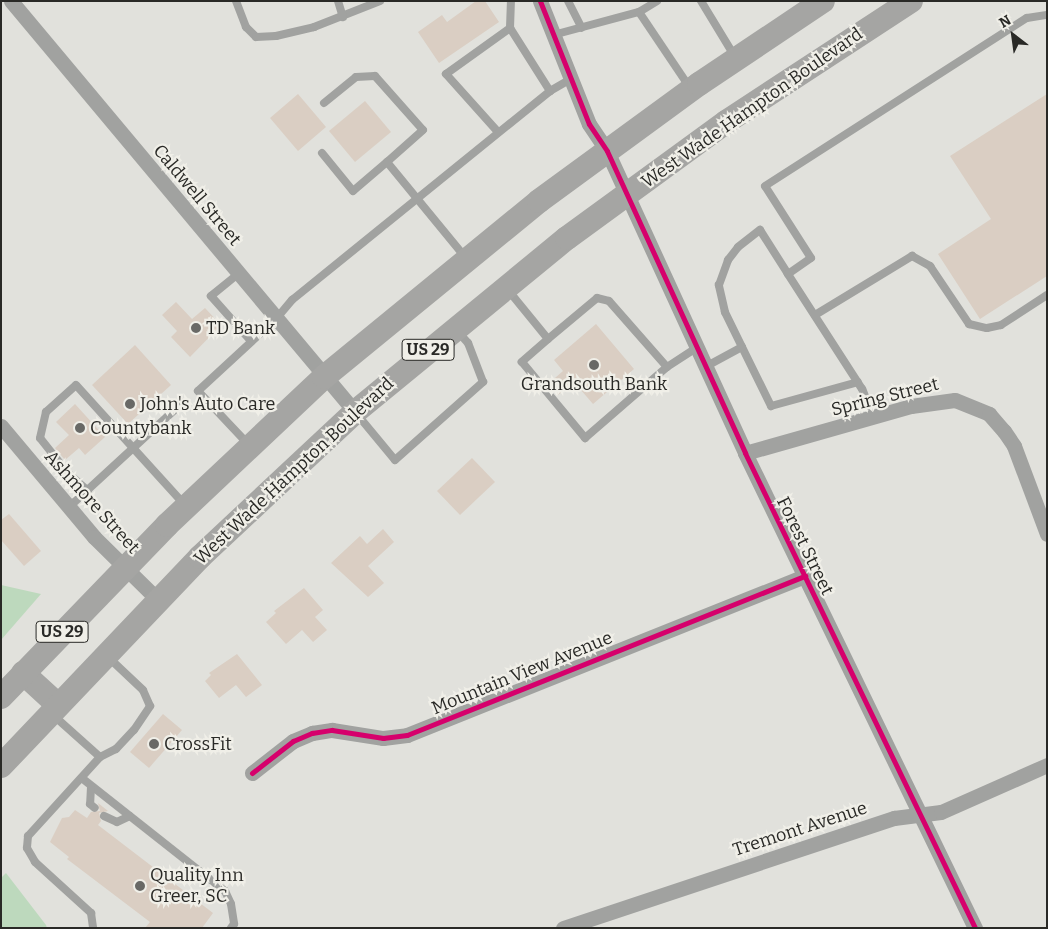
<!DOCTYPE html>
<style>
body{margin:0}
#map{position:relative;width:1048px;height:929px;overflow:hidden;background:#e1e1dc;font-family:Bitter,serif}
div>[style]{position:absolute}
[style*='--x']{left:calc(var(--x)*1px);top:calc(var(--y)*1px);width:calc(var(--w)*1px);rotate:calc(var(--a)*1deg)}
.green>*{inset:0;background:#bdd9bd}
.building>*{inset:0;background:#dacec3}
.service>*{height:8px;margin:-4px;padding:0 4px;transform-origin:4px;border-radius:4px;background:#a1a2a0}
.minor>*{height:15px;margin:-7.5px;padding:0 7.5px;transform-origin:7.5px;border-radius:7.5px;background:#a1a2a0}
.primary>*{height:24px;margin:-12px;padding:0 12px;transform-origin:12px;border-radius:12px;background:#a5a5a3}
.cycleway>*{height:5px;margin:-2.5px;padding:0 2.5px;transform-origin:2.5px;border-radius:2.5px;background:#d6006c}
.dots>*{width:14px;height:14px;translate:-50% -50%;box-sizing:border-box;border:2px solid #f0efe8;border-radius:50%}
span{translate:-50% -50%;white-space:nowrap;text-align:center;line-height:1.15;-webkit-text-stroke:4.5px #f0efe8;paint-order:stroke}
.shield-label span{padding:1px 4px;background:#f0efe8;border:1px solid;border-radius:4px;-webkit-text-stroke-width:0}
.shield-label{font-size:16px;color:#292926;font-weight:700}
.street-label{font-size:18px;color:#292926}
.poi-label{font-size:18px;color:#292926}
.left{translate:0 -50%;text-align:left}
.frame{position:absolute;inset:0;border:2px solid #292926;pointer-events:none}
.north{position:absolute;left:988px;top:10px;width:50px;height:50px;-webkit-text-stroke:4px #f0efe8;paint-order:stroke;rotate:330deg;font-size:14px;font-weight:700;line-height:20px;text-align:center;color:#292926}
.north::after{content:'';display:block;margin:auto;width:18px;height:22px;background:#292926;clip-path:polygon(50% 0,100% 100%,50% 72%,0 100%)}
</style>
<div id="map">
<div class="green">
<i style="clip-path:polygon(1px 585px,41px 594px,1px 640px)"></i>
<i style="clip-path:polygon(6px 873px,46px 925px,47px 928px,1px 928px,1px 878px)"></i>
</div>
<div class="building">
<i style="clip-path:polygon(476px 1px,485px 1px,499px 22px,439px 63px,418px 32px,442px 15px,447px 22px)"></i>
<i style="clip-path:polygon(298px 94px,326px 127px,298px 151px,270px 118px)"></i>
<i style="clip-path:polygon(1047px 94px,1047px 276px,980px 319px,938px 254px,991px 219px,950px 156px)"></i>
<i style="clip-path:polygon(365px 101px,391px 132px,355px 162px,329px 131px)"></i>
<i style="clip-path:polygon(176px 302px,192px 319px,205px 308px,221px 325px,190px 357px,171px 337px,177px 331px,162px 315px)"></i>
<i style="clip-path:polygon(596px 324px,634px 369px,593px 404px,574px 382px,558px 395px,548px 384px,563px 371px,554px 360px)"></i>
<i style="clip-path:polygon(135px 345px,171px 385px,128px 424px,92px 385px)"></i>
<i style="clip-path:polygon(75px 404px,105px 437px,85px 455px,79px 448px,65px 460px,55px 448px,69px 435px,56px 422px)"></i>
<i style="clip-path:polygon(472px 458px,495px 482px,460px 515px,437px 491px)"></i>
<i style="clip-path:polygon(9px 514px,41px 551px,24px 566px,1px 540px,1px 520px)"></i>
<i style="clip-path:polygon(383px 529px,394px 542px,368px 566px,384px 583px,368px 597px,331px 563px,360px 536px,367px 544px)"></i>
<i style="clip-path:polygon(304px 588px,323px 610px,315px 617px,327px 630px,313px 642px,302px 630px,286px 644px,266px 622px,276px 613px,274px 611px)"></i>
<i style="clip-path:polygon(237px 654px,262px 685px,246px 697px,236px 685px,219px 698px,205px 681px,211px 675px,209px 673px)"></i>
<i style="clip-path:polygon(163px 714px,182px 730px,149px 768px,130px 752px)"></i>
<i style="clip-path:polygon(98px 803px,108px 811px,99px 813px,101px 821px,98px 825px,213px 913px,202px 928px,145px 928px,150px 922px,67px 859px,69px 857px,50px 842px,62px 818px,69px 817px,75px 810px,87px 818px,91px 812px,100px 811px)"></i>
</div>
<div class="service">
<i style="--x:236;--y:1;--w:28;--a:69"></i>
<i style="--x:246;--y:27;--w:14;--a:45"></i>
<i style="--x:256;--y:37;--w:20;--a:-3"></i>
<i style="--x:276;--y:36;--w:39;--a:-13"></i>
<i style="--x:314;--y:27;--w:71;--a:-21.5"></i>
<i style="--x:338;--y:1;--w:17;--a:73"></i>
<i style="--x:568;--y:1;--w:30;--a:63"></i>
<i style="--x:701;--y:1;--w:66;--a:58.7"></i>
<i style="--x:639;--y:12;--w:92;--a:56.1"></i>
<i style="--x:510;--y:28;--w:75;--a:57.6"></i>
<i style="--x:553;--y:35;--w:89;--a:-15"></i>
<i style="--x:639;--y:12;--w:21;--a:-31"></i>
<i style="--x:324;--y:103;--w:41;--a:-39.1"></i>
<i style="--x:356;--y:77;--w:19;--a:-3"></i>
<i style="--x:375;--y:76;--w:72;--a:48.4"></i>
<i style="--x:423;--y:130;--w:48;--a:138.4"></i>
<i style="--x:387;--y:162;--w:123;--a:50.6"></i>
<i style="--x:498;--y:132;--w:78;--a:-131.9"></i>
<i style="--x:446;--y:74;--w:79;--a:-35.7"></i>
<i style="--x:510;--y:28;--w:27;--a:-88"></i>
<i style="--x:322;--y:153;--w:49;--a:50.8"></i>
<i style="--x:353;--y:191;--w:45;--a:-40.5"></i>
<i style="--x:238;--y:274;--w:35;--a:141"></i>
<i style="--x:211;--y:296;--w:60;--a:48.4"></i>
<i style="--x:508;--y:290;--w:63;--a:50.8"></i>
<i style="--x:548;--y:339;--w:64;--a:-39.9"></i>
<i style="--x:597;--y:298;--w:12;--a:14"></i>
<i style="--x:609;--y:301;--w:88;--a:48.7"></i>
<i style="--x:667;--y:367;--w:35;--a:-33"></i>
<i style="--x:815;--y:315;--w:114;--a:-31.3"></i>
<i style="--x:912;--y:256;--w:21;--a:29"></i>
<i style="--x:930;--y:266;--w:70;--a:56.1"></i>
<i style="--x:969;--y:324;--w:18;--a:13"></i>
<i style="--x:987;--y:328;--w:14;--a:-12"></i>
<i style="--x:1001;--y:325;--w:55;--a:-33.1"></i>
<i style="--x:548;--y:339;--w:35;--a:139"></i>
<i style="--x:522;--y:362;--w:99;--a:50.3"></i>
<i style="--x:585;--y:438;--w:108;--a:-40.9"></i>
<i style="--x:742;--y:347;--w:66;--a:63.8"></i>
<i style="--x:771;--y:406;--w:90;--a:-15.4"></i>
<i style="--x:705;--y:367;--w:42;--a:-28.4"></i>
<i style="--x:742;--y:347;--w:39;--a:-116"></i>
<i style="--x:725;--y:312;--w:28;--a:-103"></i>
<i style="--x:719;--y:285;--w:27;--a:-70"></i>
<i style="--x:728;--y:260;--w:16;--a:-52"></i>
<i style="--x:738;--y:247;--w:28;--a:-38"></i>
<i style="--x:760;--y:230;--w:52;--a:57.5"></i>
<i style="--x:356;--y:413;--w:61;--a:50.3"></i>
<i style="--x:395;--y:460;--w:118;--a:-41.6"></i>
<i style="--x:483;--y:382;--w:42;--a:-111"></i>
<i style="--x:468;--y:343;--w:15;--a:-132"></i>
<i style="--x:873;--y:417;--w:30;--a:-111"></i>
<i style="--x:862;--y:389;--w:137;--a:-122.8"></i>
<i style="--x:788;--y:274;--w:28;--a:-35"></i>
<i style="--x:811;--y:258;--w:85;--a:-122.6"></i>
<i style="--x:765;--y:186;--w:311;--a:-32.7"></i>
<i style="--x:1027;--y:18;--w:20;--a:-9"></i>
<i style="--x:248;--y:444;--w:73;--a:-133.3"></i>
<i style="--x:198;--y:391;--w:106;--a:-42.7"></i>
<i style="--x:276;--y:319;--w:25;--a:-50"></i>
<i style="--x:292;--y:300;--w:332;--a:-39"></i>
<i style="--x:550;--y:91;--w:24;--a:-30"></i>
<i style="--x:88;--y:491;--w:28;--a:-138"></i>
<i style="--x:67;--y:472;--w:43;--a:-128.5"></i>
<i style="--x:40;--y:438;--w:27;--a:-77"></i>
<i style="--x:46;--y:412;--w:40;--a:-42"></i>
<i style="--x:76;--y:385;--w:162;--a:47.8"></i>
<i style="--x:69;--y:507;--w:154;--a:-42.6"></i>
<i style="--x:53;--y:715;--w:63;--a:41.8"></i>
<i style="--x:100;--y:757;--w:107;--a:132.3"></i>
<i style="--x:28;--y:836;--w:12;--a:95"></i>
<i style="--x:27;--y:848;--w:16;--a:60"></i>
<i style="--x:35;--y:862;--w:76;--a:42.3"></i>
<i style="--x:91;--y:913;--w:15;--a:82"></i>
<i style="--x:100;--y:757;--w:18;--a:-27"></i>
<i style="--x:116;--y:749;--w:26;--a:-47"></i>
<i style="--x:134;--y:730;--w:29;--a:-56"></i>
<i style="--x:150;--y:706;--w:17;--a:-114"></i>
<i style="--x:143;--y:690;--w:47;--a:-136.7"></i>
<i style="--x:83;--y:779;--w:181;--a:38.3"></i>
<i style="--x:225;--y:891;--w:14;--a:65"></i>
<i style="--x:231;--y:904;--w:20;--a:81"></i>
<i style="--x:234;--y:924;--w:5;--a:127"></i>
<i style="--x:91;--y:787;--w:17;--a:93"></i>
<i style="--x:90;--y:804;--w:6;--a:39"></i>
<i style="--x:104;--y:816;--w:14;--a:25"></i>
<i style="--x:117;--y:822;--w:14;--a:-25"></i>
</div>
<div class="minor">
<i style="--x:11;--y:1;--w:536;--a:50.07"></i>
<i style="--x:540;--y:1;--w:132;--a:68.3"></i>
<i style="--x:589;--y:124;--w:32;--a:56"></i>
<i style="--x:607;--y:151;--w:332;--a:65.4"></i>
<i style="--x:745;--y:453;--w:528;--a:64.16"></i>
<i style="--x:1;--y:426;--w:145;--a:50"></i>
<i style="--x:94;--y:537;--w:90;--a:44.5"></i>
<i style="--x:745;--y:453;--w:173;--a:-15.8"></i>
<i style="--x:911;--y:406;--w:44;--a:-7.8"></i>
<i style="--x:955;--y:400;--w:37;--a:22"></i>
<i style="--x:989;--y:414;--w:23;--a:49"></i>
<i style="--x:1004;--y:431;--w:18;--a:56"></i>
<i style="--x:1014;--y:446;--w:94;--a:69.4"></i>
<i style="--x:252;--y:773;--w:52;--a:-38"></i>
<i style="--x:293;--y:741;--w:21;--a:-23"></i>
<i style="--x:312;--y:733;--w:20;--a:-9"></i>
<i style="--x:332;--y:730;--w:52;--a:8.9"></i>
<i style="--x:383;--y:738;--w:24;--a:-7"></i>
<i style="--x:407;--y:735;--w:429;--a:-21.8"></i>
<i style="--x:563;--y:928;--w:349;--a:-18.4"></i>
<i style="--x:894;--y:818;--w:47;--a:-7.3"></i>
<i style="--x:941;--y:812;--w:116;--a:-23.9"></i>
</div>
<div class="primary">
<i style="--x:23;--y:673;--w:46;--a:42.4"></i>
<i style="--x:1;--y:697;--w:239;--a:-46"></i>
<i style="--x:167;--y:525;--w:216;--a:-43.3"></i>
<i style="--x:324;--y:377;--w:278;--a:-39.3"></i>
<i style="--x:539;--y:201;--w:198;--a:-36.2"></i>
<i style="--x:699;--y:84;--w:149;--a:-33.8"></i>
<i style="--x:1;--y:766;--w:289;--a:-46.4"></i>
<i style="--x:200;--y:557;--w:212;--a:-43.1"></i>
<i style="--x:355;--y:412;--w:274;--a:-39.4"></i>
<i style="--x:567;--y:238;--w:197;--a:-36.1"></i>
<i style="--x:726;--y:122;--w:221;--a:-33.2"></i>
</div>
<div class="cycleway">
<i style="--x:540;--y:1;--w:132;--a:68.3"></i>
<i style="--x:589;--y:124;--w:32;--a:56"></i>
<i style="--x:607;--y:151;--w:332;--a:65.4"></i>
<i style="--x:745;--y:453;--w:528;--a:64.16"></i>
<i style="--x:252;--y:773;--w:52;--a:-38"></i>
<i style="--x:293;--y:741;--w:21;--a:-23"></i>
<i style="--x:312;--y:733;--w:20;--a:-9"></i>
<i style="--x:332;--y:730;--w:52;--a:8.9"></i>
<i style="--x:383;--y:738;--w:24;--a:-7"></i>
<i style="--x:407;--y:735;--w:429;--a:-21.8"></i>
</div>
<div class="dots">
<i style="left:196px;top:328px;background:#696966"></i>
<i style="left:594px;top:365px;background:#696966"></i>
<i style="left:130px;top:404px;background:#696966"></i>
<i style="left:80px;top:428px;background:#696966"></i>
<i style="left:154px;top:744px;background:#696966"></i>
<i style="left:140px;top:886px;background:#696966"></i>
</div>
<div class="shield-label">
<span style="left:428px;top:350px">US 29</span>
<span style="left:62px;top:632px">US 29</span>
</div>
<div class="street-label">
<span style="left:752px;top:108px;rotate:-35deg">West Wade Hampton Boulevard</span>
<span style="left:197px;top:195px;rotate:50deg">Caldwell Street</span>
<span style="left:885px;top:397px;rotate:-14deg">Spring Street</span>
<span style="left:294px;top:471px;rotate:-43deg">West Wade Hampton Boulevard</span>
<span style="left:92px;top:502px;rotate:48deg">Ashmore Street</span>
<span style="left:805px;top:546px;rotate:64deg">Forest Street</span>
<span style="left:522px;top:673px;rotate:-22deg">Mountain View Avenue</span>
<span style="left:800px;top:829px;rotate:-18deg">Tremont Avenue</span>
</div>
<div class="poi-label">
<span class="left" style="left:206px;top:328px">TD Bank</span>
<span style="left:594px;top:384px">Grandsouth Bank</span>
<span class="left" style="left:140px;top:404px">John's Auto Care</span>
<span class="left" style="left:90px;top:428px">Countybank</span>
<span class="left" style="left:164px;top:744px">CrossFit</span>
<span class="left" style="left:150px;top:886px">Quality Inn<br>Greer, SC</span>
</div>
<div class="frame"></div>
<div class="north">N</div>
</div>
